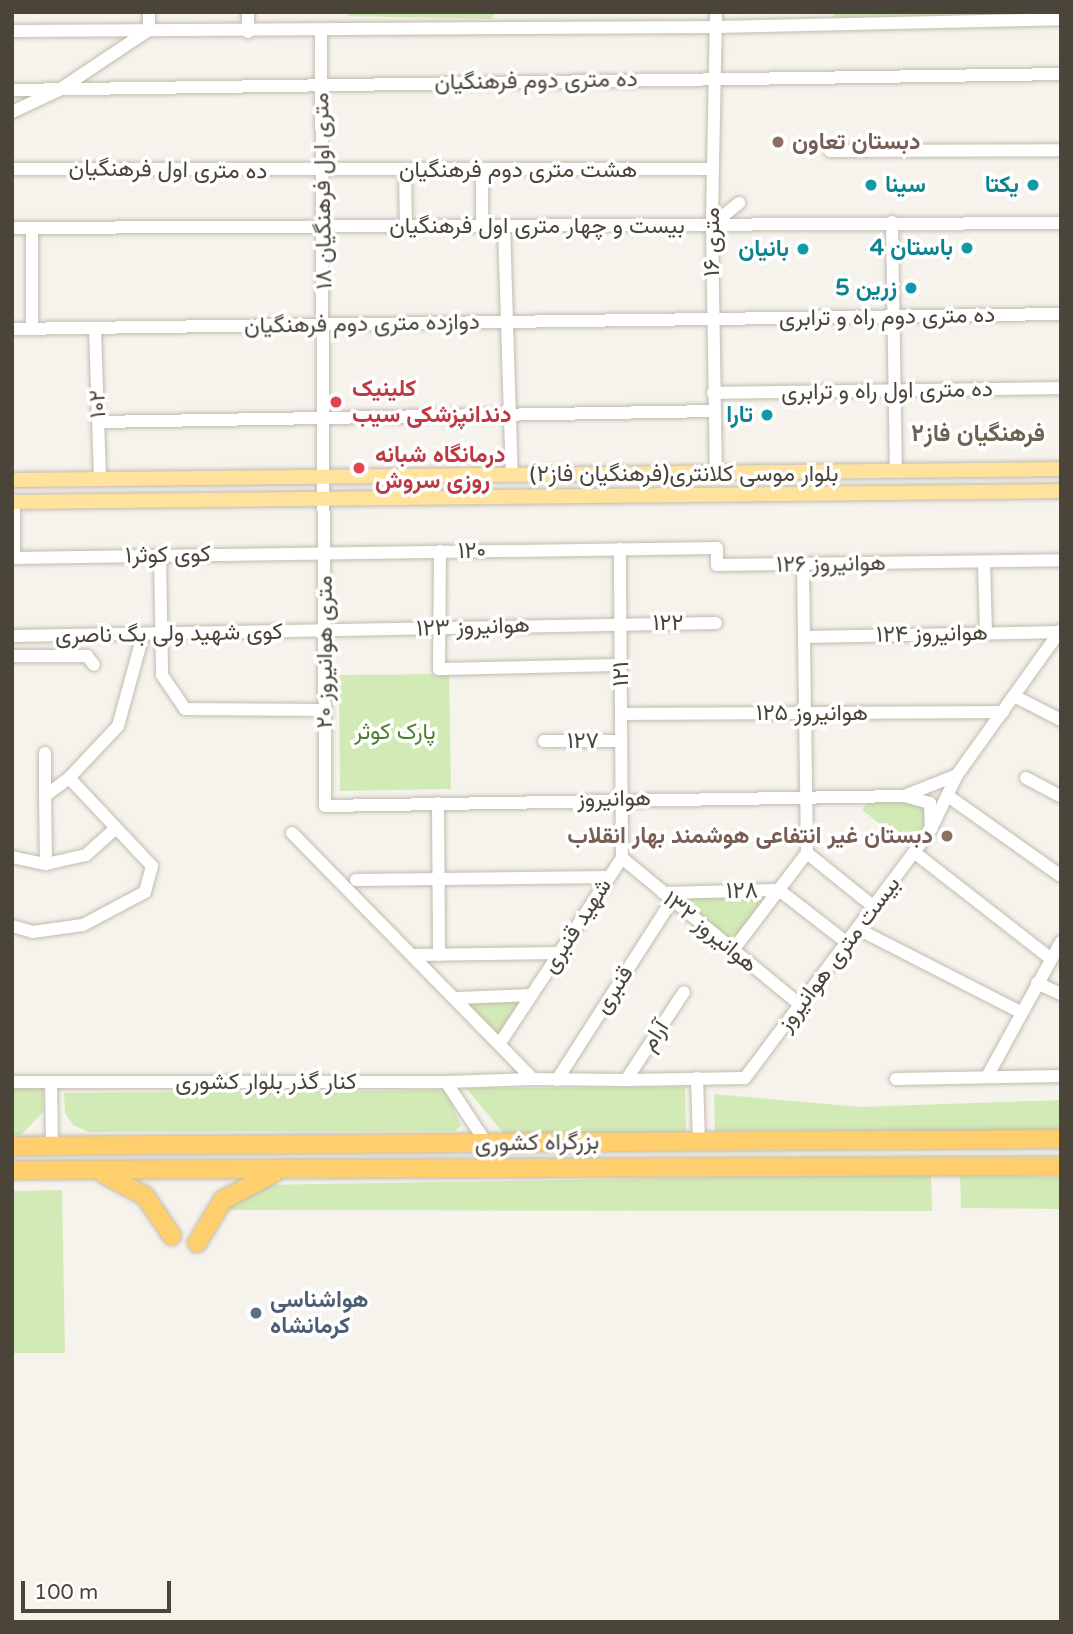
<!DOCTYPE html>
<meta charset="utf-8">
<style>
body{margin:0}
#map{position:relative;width:1073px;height:1634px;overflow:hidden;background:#f6f3ec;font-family:"Varela Round",Vazirmatn,sans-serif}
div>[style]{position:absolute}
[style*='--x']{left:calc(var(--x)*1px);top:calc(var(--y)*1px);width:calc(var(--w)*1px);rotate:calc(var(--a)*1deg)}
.green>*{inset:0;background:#d2eab5}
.roads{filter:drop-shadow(0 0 2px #c2bbae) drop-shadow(0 0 2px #c2bbae)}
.minor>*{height:12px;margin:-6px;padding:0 6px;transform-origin:6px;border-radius:6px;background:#fff}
.major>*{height:14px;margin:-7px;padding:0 7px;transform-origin:7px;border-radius:7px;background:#ffe39c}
.highway>*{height:18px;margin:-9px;padding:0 9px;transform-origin:9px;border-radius:9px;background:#ffcf6e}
.dots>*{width:19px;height:19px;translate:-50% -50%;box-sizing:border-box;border:4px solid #fff;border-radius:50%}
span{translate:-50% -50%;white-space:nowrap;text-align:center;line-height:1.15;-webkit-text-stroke:7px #fff;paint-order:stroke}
.street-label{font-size:23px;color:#4b4439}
.education-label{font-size:23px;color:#785e54;font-weight:700}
.left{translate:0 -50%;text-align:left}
.right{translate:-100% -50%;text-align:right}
.culture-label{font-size:23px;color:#0d838f;font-weight:700}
.health-label{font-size:23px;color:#be3a42;font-weight:700}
.park-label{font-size:23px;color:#4a7f2a}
.service-label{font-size:23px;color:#4e5e75;font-weight:700}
.neighbourhood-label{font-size:24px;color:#6e6250;font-weight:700}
.frame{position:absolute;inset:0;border:14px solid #4b4439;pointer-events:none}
.scale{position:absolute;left:21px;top:1581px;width:150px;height:32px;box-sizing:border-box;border:4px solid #4b4439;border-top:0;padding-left:9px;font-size:21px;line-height:24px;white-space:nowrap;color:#4b4439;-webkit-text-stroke:5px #fff;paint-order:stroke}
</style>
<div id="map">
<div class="green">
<i style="clip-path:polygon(349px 12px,496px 12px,491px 19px,347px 16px)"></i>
<i style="clip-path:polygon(833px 12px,1061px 12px,1061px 13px,834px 19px)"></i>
<i style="clip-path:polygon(449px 674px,451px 789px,340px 791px,339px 675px)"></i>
<i style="clip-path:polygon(905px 800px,925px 806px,928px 828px,912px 849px,862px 810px,869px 801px)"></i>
<i style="clip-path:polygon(772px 894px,731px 944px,671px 896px)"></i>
<i style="clip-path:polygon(525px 1000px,499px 1036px,466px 1001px)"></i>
<i style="clip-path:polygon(12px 1086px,43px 1086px,43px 1112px,21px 1135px,12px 1135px)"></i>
<i style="clip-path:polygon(685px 1087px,686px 1133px,504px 1134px,466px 1088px)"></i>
<i style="clip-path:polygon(446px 1090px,461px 1126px,454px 1131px,89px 1132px,73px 1125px,65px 1113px,64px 1093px)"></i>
<i style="clip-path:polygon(714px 1094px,859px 1107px,1061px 1100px,1061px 1131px,715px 1131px)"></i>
<i style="clip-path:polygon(931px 1174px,932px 1211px,225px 1210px,236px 1198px,259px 1185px)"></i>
<i style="clip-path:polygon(960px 1176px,1061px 1177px,1061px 1209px,961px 1208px)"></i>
<i style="clip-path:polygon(62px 1190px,65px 1353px,12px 1353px,12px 1191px)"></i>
</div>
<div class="roads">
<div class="minor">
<i style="--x:149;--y:12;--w:18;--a:90"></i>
<i style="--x:248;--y:12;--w:20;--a:90"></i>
<i style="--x:716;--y:12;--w:213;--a:91.1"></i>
<i style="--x:712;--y:225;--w:248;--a:89.1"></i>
<i style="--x:12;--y:31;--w:705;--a:-0.33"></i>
<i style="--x:717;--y:27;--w:344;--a:-1.3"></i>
<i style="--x:321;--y:31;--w:775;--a:89.7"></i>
<i style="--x:325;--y:806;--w:579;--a:-0.99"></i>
<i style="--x:12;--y:90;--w:1049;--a:-0.87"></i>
<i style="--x:12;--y:112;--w:52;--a:-25.1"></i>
<i style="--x:59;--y:90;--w:108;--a:-33.7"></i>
<i style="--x:830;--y:151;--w:231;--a:-0.2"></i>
<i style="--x:12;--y:169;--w:701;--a:0"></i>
<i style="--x:482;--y:170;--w:57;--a:90"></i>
<i style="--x:405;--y:171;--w:56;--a:89"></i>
<i style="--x:892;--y:222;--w:250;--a:89.1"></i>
<i style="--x:712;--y:225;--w:35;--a:-39"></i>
<i style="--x:504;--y:227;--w:248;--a:88.2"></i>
<i style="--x:12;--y:228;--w:1049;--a:-0.27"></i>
<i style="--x:32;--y:228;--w:101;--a:90"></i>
<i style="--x:95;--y:328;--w:151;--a:88.1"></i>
<i style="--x:12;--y:329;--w:1049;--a:-0.82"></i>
<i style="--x:713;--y:393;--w:348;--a:-0.8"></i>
<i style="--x:98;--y:422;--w:615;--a:-1.02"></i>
<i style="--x:14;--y:502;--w:56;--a:90"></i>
<i style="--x:440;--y:551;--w:118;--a:90.5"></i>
<i style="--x:439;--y:669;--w:182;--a:-1.3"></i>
<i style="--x:160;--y:555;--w:120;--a:89"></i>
<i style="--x:162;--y:675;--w:41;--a:55.9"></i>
<i style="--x:185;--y:709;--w:140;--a:0.4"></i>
<i style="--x:12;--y:558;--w:705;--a:-0.81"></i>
<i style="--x:717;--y:548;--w:17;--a:90"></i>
<i style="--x:717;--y:565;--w:344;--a:-0.8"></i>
<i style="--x:984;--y:562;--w:71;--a:88.4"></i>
<i style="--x:12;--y:636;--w:704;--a:-1.06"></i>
<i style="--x:804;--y:637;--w:257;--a:-1.1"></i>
<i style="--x:12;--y:656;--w:75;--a:0"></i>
<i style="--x:87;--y:656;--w:11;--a:52"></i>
<i style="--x:1014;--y:696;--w:53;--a:27.1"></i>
<i style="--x:621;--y:714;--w:382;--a:-0.3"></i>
<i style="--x:544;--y:741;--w:77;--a:0"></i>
<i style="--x:45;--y:753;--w:43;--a:90"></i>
<i style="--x:957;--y:775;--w:57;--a:158.4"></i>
<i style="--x:904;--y:796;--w:27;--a:15"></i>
<i style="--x:930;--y:803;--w:26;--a:88"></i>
<i style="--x:931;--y:829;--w:60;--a:-64.3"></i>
<i style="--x:957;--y:775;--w:178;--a:-54.4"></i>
<i style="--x:1026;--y:778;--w:40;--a:28"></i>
<i style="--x:948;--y:796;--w:138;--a:35.3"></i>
<i style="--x:438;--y:803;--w:152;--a:89.6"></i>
<i style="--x:292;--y:833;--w:344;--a:45.6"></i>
<i style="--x:533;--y:1079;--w:93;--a:0.6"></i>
<i style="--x:626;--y:1080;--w:119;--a:-1"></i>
<i style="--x:745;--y:1078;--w:311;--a:-53.2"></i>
<i style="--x:807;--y:853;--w:86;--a:38.9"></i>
<i style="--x:915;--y:853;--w:172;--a:37.9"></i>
<i style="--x:12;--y:857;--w:35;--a:12"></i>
<i style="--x:46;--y:864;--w:68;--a:-90.8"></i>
<i style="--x:45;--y:796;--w:30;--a:-37"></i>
<i style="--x:69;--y:778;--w:71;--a:-46.7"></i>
<i style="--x:118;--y:726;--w:94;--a:-74.6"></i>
<i style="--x:622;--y:858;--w:229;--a:39.5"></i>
<i style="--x:46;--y:864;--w:41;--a:-12.7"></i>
<i style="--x:86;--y:855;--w:40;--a:-42"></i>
<i style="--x:356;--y:880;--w:253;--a:-0.7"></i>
<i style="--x:663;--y:893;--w:116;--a:-1.5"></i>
<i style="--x:779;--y:890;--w:86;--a:37.9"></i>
<i style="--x:12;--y:926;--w:22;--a:16"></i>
<i style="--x:33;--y:932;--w:50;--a:-8"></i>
<i style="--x:83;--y:925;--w:70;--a:-28"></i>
<i style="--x:145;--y:892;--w:27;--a:-75"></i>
<i style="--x:152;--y:866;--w:121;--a:-133.3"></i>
<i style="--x:858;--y:929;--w:182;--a:27.1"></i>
<i style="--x:733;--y:950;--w:122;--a:-52.7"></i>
<i style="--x:807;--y:853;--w:289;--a:-90.8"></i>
<i style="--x:413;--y:955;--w:146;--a:-0.8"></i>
<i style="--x:1037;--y:983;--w:26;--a:25"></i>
<i style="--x:457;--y:998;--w:75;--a:-2.3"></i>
<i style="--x:500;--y:1043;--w:222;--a:-56.6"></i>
<i style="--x:622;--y:858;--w:309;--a:-90.4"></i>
<i style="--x:987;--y:1077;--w:154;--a:-61.3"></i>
<i style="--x:697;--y:1078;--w:63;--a:88.2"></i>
<i style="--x:896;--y:1079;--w:165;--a:-1"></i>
<i style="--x:557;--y:1080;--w:214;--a:-57.4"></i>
<i style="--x:626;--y:1080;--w:105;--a:-56.6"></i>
<i style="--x:12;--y:1082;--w:434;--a:0"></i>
<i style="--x:446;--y:1082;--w:74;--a:56.5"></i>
<i style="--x:51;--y:1082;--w:64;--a:89.1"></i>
<i style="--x:446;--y:1082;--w:87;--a:-2"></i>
</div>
<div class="major">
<i style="--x:12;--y:480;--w:1049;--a:-0.6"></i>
<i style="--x:12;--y:502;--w:1049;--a:-0.6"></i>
</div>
<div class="highway">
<i style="--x:12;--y:1146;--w:1049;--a:-0.38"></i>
<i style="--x:12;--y:1170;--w:1049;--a:-0.22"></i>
<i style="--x:104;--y:1174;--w:47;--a:28.2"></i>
<i style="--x:145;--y:1196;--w:48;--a:56"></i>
<i style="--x:197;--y:1243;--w:50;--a:-58.8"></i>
<i style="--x:223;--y:1200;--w:58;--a:-27.9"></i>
</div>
</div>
<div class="dots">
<i style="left:778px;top:142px;background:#8d6e63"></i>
<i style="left:871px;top:185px;background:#0f9aa8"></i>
<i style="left:1033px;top:185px;background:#0f9aa8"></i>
<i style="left:967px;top:248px;background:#0f9aa8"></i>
<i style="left:803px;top:249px;background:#0f9aa8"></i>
<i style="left:911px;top:288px;background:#0f9aa8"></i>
<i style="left:336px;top:402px;background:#e0444e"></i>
<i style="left:767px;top:415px;background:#0f9aa8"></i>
<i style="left:359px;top:468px;background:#e0444e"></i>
<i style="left:947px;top:836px;background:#8d6e63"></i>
<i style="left:256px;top:1313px;background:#5c6f8a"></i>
</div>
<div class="street-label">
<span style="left:536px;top:81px;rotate:-1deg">ده متری دوم فرهنگیان</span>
<span style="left:168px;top:170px;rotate:1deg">ده متری اول فرهنگیان</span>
<span style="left:518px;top:170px">هشت متری دوم فرهنگیان</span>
<span style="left:323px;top:191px;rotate:-91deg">۱۸ متری اول فرهنگیان</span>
<span style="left:537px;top:226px">بیست و چهار متری اول فرهنگیان</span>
<span style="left:712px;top:242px;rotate:-90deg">۱۶ متری</span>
<span style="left:887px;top:317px;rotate:-1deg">ده متری دوم راه و ترابری</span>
<span style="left:362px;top:324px;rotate:-1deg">دوازده متری دوم فرهنگیان</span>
<span style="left:887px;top:391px;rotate:-1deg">ده متری اول راه و ترابری</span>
<span style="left:98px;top:404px;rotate:-92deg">۱۰۲</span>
<span style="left:684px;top:474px">بلوار موسی کلانتری(فرهنگیان فاز۲)</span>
<span style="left:472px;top:551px;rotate:-1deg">۱۲۰</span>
<span style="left:168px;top:555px;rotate:-1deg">کوی کوثر۱</span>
<span style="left:831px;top:564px;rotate:-1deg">هوانیروز ۱۲۶</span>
<span style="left:668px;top:623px">۱۲۲</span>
<span style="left:473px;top:627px;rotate:-2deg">۱۲۳ هوانیروز</span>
<span style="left:169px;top:634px;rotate:-1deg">کوی شهید ولی بگ ناصری</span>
<span style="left:932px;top:634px;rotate:-1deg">هوانیروز ۱۲۴</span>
<span style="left:325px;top:652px;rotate:-90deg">۲۰ متری هوانیروز</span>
<span style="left:621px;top:674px;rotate:-90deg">۱۲۱</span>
<span style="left:812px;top:713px">هوانیروز ۱۲۵</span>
<span style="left:583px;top:741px">۱۲۷</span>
<span style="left:614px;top:799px;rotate:-1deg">هوانیروز</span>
<span style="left:742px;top:891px;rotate:-1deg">۱۲۸</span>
<span style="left:577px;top:926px;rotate:-57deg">شهید قنبری</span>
<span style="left:710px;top:932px;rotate:39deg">هوانیروز ۱۳۲</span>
<span style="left:839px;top:954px;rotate:-53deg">بیست متری هوانیروز</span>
<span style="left:614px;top:990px;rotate:-57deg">قنبری</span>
<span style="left:655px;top:1036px;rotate:-57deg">آرام</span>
<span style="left:266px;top:1082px">کنار گذر بلوار کشوری</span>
<span style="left:537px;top:1143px;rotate:-1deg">بزرگراه کشوری</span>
</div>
<div class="education-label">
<span class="left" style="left:792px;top:142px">دبستان تعاون</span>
<span class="right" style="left:933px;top:836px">دبستان غیر انتفاعی هوشمند بهار انقلاب</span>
</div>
<div class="culture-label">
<span class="left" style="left:885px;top:185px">سینا</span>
<span class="right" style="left:1019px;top:185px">یکتا</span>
<span class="right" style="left:953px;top:248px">باستان 4</span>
<span class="right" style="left:789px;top:249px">بانیان</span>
<span class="right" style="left:897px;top:288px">زرین 5</span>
<span class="right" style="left:753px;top:415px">تارا</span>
</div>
<div class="health-label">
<span class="left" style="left:352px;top:402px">کلینیک<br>دندانپزشکی سیب</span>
<span class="left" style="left:375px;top:468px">درمانگاه شبانه<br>روزی سروش</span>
</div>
<div class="park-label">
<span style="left:395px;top:732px">پارک کوثر</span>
</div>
<div class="service-label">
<span class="left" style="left:270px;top:1313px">هواشناسی<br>کرمانشاه</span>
</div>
<div class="neighbourhood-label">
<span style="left:978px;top:434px">فرهنگیان فاز۲</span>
</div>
<div class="frame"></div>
<div class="scale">100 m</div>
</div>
